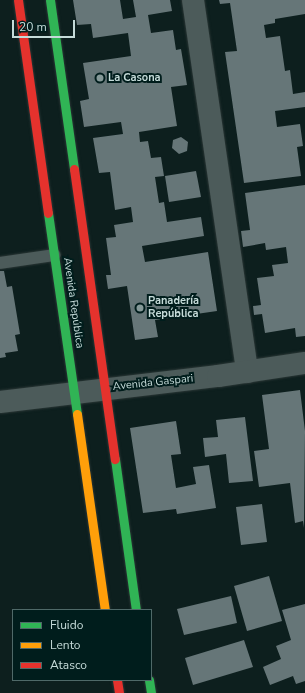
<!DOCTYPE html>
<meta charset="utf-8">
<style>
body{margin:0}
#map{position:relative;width:305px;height:693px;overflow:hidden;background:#0d1f1e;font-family:"Nunito Sans",sans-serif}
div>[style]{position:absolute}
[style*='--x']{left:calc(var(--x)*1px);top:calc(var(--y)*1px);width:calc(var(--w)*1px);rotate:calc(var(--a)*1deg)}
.building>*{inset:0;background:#667678}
.roads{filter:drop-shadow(0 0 1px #2b3736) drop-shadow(0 0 1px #2b3736)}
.lane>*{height:12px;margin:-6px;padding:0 6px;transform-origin:6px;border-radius:6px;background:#4c5b5a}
.street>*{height:22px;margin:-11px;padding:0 11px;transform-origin:11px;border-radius:11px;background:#4c5b5a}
.fast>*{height:9px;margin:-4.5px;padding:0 4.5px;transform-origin:4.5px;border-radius:4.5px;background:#30b455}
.slow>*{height:9px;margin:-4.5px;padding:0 4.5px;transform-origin:4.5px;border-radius:4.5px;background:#ff9f0a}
.jam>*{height:9px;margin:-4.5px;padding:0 4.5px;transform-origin:4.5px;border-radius:4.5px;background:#e5322d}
.dots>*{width:11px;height:11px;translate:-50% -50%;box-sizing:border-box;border:2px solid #001d1c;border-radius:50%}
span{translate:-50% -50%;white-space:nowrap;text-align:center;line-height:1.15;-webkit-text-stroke:4px #001d1c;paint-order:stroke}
.poi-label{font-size:11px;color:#c5dbd9;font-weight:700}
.left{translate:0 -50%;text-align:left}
.street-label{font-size:11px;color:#c5dbd9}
.legend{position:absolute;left:12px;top:609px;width:140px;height:72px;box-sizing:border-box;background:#001d1c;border:1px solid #4f6968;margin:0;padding:5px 7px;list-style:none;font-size:12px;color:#c5dbd9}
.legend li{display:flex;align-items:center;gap:8px;height:20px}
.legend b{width:20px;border:1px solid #4f6968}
.scale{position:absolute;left:12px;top:20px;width:63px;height:18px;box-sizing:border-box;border:2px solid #c5dbd9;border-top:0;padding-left:5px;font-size:12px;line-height:14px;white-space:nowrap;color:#c5dbd9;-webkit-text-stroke:3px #001d1c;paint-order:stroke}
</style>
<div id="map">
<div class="building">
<i style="clip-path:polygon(73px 0,120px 0,123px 19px,136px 17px,133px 0,170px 0,172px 11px,148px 15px,151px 33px,173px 30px,176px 50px,181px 49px,187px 85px,171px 87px,177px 126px,139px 132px,140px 142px,148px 141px,151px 158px,161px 157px,164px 176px,155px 177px,159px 203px,164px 202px,167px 222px,201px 217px,204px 236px,142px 246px,145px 262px,208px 252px,217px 311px,155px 320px,158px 337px,135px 340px,127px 286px,108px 289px,106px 275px,111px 275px,106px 238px,116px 237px,114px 225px,133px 222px,131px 207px,115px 210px,110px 172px,99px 173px,93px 138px,123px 134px,121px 122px,84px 127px,80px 101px,89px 99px,83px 63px,131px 56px,128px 33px,93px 38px,91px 24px,77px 25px)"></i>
<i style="clip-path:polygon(219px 0,305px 0,305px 14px,275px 19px,275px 23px,264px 25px,266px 38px,280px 36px,285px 71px,290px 70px,293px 94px,305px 92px,305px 107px,275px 111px,277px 127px,300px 124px,303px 146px,297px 147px,301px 176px,244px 183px,225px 52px,237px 51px,230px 3px,220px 4px)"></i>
<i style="clip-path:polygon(181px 137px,188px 142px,187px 151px,179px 154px,172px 148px,173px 140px)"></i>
<i style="clip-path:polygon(196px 171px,201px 197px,169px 202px,165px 176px)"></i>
<i style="clip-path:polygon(305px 185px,305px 336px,296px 337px,295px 328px,265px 333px,262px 314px,254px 315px,253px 306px,261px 305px,257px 278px,274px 276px,272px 265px,288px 263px,286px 247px,266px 250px,265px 243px,243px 247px,241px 231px,250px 230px,245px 193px)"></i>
<i style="clip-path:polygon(0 271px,4px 271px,7px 287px,12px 286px,20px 334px,15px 335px,18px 351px,5px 353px,6px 357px,0 358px)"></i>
<i style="clip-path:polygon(300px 390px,305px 431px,304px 528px,303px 521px,295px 523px,290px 483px,259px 487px,254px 451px,269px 449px,262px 395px)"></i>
<i style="clip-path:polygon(245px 417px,253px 481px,229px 483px,226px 454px,205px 457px,203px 438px,218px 437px,216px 420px)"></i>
<i style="clip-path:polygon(176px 421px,181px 454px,171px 455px,176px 488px,196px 484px,193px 467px,209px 465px,216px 508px,177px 514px,176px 509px,143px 513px,130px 428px)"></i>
<i style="clip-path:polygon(262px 504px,267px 542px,241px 545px,236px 507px)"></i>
<i style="clip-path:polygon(269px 576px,282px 621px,247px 631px,234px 586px)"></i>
<i style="clip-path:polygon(231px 596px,237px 623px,184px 635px,177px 609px)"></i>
<i style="clip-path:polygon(305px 604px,305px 681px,296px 684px,293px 676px,270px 685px,263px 667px,281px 659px,276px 646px,291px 640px,282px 610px)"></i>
<i style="clip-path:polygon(244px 640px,253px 667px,193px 685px,185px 658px)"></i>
</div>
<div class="roads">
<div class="lane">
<i style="--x:0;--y:263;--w:55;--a:-8.4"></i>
</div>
<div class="street">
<i style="--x:193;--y:0;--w:376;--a:81.7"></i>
<i style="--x:0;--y:402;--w:220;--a:-6.8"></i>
<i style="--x:218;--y:376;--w:88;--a:-8.5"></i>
</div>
<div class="fast">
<i style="--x:50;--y:0;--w:171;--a:81.9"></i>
<i style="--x:48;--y:213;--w:203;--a:81.8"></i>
<i style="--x:115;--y:459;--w:152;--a:82.1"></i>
<i style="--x:149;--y:680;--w:13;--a:81"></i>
</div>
<div class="slow">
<i style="--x:77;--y:414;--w:198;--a:81.9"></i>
</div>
<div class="jam">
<i style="--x:18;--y:0;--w:215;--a:82"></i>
<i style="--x:74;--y:169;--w:293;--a:82"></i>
<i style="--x:117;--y:680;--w:13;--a:81"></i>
</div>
</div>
<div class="dots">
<i style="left:100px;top:78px;background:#859998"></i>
<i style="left:140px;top:308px;background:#859998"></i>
</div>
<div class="poi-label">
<span class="left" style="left:108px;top:78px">La Casona</span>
<span class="left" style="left:148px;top:308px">Panadería<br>República</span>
</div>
<div class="street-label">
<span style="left:73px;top:303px;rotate:82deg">Avenida República</span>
<span style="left:153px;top:383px;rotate:-6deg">Avenida Gaspari</span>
</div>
<ul class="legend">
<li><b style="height:5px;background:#30b455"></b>Fluido</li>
<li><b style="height:5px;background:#ff9f0a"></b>Lento</li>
<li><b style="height:5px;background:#e5322d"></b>Atasco</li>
</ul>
<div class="scale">20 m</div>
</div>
